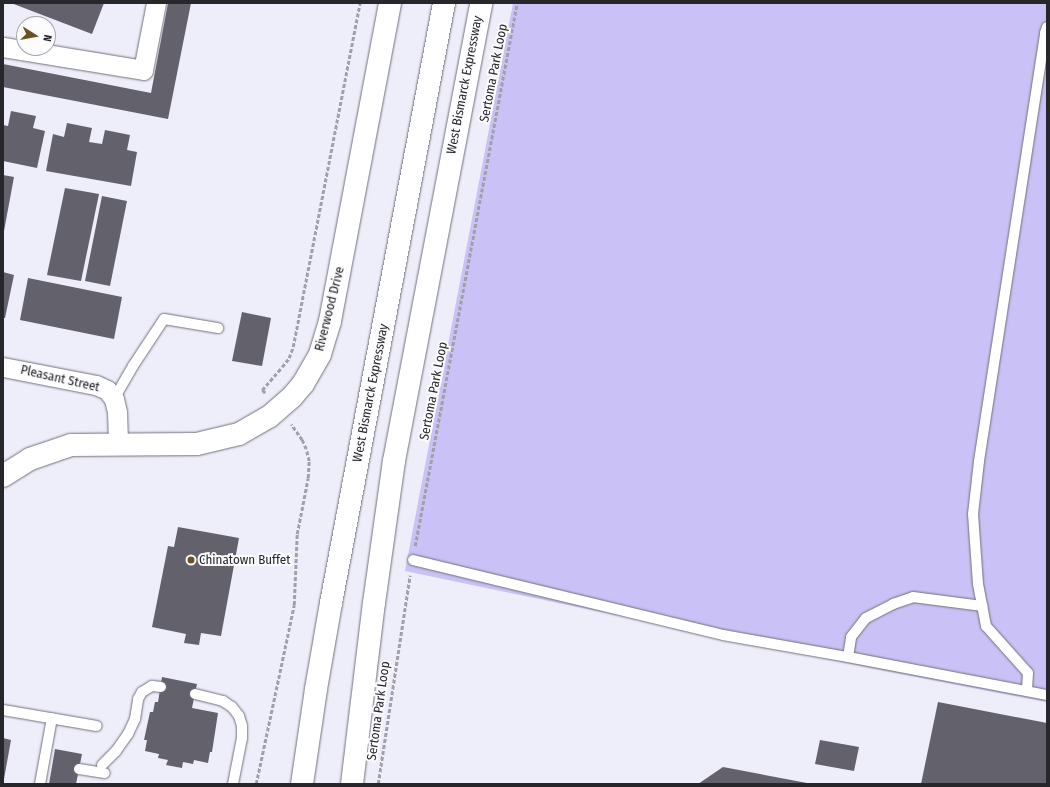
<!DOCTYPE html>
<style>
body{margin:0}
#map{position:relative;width:1050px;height:787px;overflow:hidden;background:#eeedfa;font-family:"Fira Sans Condensed",sans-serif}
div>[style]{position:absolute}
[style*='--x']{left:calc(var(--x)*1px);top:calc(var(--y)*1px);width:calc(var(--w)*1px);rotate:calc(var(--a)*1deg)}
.green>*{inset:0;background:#cac2f6}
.building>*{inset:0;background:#62616c}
.path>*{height:2.5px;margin-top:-1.25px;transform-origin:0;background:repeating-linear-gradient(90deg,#a1a0aa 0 4px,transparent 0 6px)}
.roads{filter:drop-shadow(0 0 1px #71707b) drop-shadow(0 0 1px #71707b)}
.lane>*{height:10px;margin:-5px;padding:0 5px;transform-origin:5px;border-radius:5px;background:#fff}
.street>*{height:19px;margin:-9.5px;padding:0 9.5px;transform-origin:9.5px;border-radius:9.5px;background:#fff}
.secondary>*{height:22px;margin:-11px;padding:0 11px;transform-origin:11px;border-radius:11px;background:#fff}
.highway>*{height:22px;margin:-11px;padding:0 11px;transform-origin:11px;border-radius:11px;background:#fff}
.dots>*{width:11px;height:11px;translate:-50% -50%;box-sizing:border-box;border:2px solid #fcfbfe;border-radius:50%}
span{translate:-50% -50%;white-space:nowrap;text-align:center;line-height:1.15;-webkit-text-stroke:4px #fcfbfe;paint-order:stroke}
.street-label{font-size:13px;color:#27262b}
.poi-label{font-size:13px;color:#27262b}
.left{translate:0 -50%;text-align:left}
.frame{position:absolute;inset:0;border:4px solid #27262b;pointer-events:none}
.north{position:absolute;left:16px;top:16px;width:40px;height:40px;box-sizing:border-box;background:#fcfbfe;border:1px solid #a7a6aa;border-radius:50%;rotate:101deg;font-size:11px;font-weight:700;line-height:16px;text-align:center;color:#27262b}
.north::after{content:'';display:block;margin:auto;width:14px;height:18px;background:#6a5223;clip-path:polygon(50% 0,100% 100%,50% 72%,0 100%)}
</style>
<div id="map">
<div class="green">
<i style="clip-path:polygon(513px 3px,1047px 3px,1047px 702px,875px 669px,405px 571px)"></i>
</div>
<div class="building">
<i style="clip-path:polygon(11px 3px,104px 3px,92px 34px)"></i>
<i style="clip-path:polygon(168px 3px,191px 3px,168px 119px,3px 87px,3px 64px,151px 93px)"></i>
<i style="clip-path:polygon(11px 111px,36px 116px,33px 128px,45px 131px,37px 168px,3px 161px,3px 125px,8px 126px)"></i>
<i style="clip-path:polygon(67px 123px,92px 128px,89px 142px,102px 144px,105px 130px,130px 135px,127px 150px,137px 152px,131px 186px,46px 171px,53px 134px,64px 137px)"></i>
<i style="clip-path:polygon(3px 175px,14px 177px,4px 231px,3px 231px)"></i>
<i style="clip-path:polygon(65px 188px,99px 194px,81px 281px,47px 275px)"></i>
<i style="clip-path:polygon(102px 196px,127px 201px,110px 286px,85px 281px)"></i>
<i style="clip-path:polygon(3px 272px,14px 275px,5px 318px,3px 318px)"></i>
<i style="clip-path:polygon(28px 278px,122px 297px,114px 339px,20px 320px)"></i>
<i style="clip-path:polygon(242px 312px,271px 318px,262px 366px,232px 361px)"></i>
<i style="clip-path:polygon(178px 527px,239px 538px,221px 636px,201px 633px,199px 645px,184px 643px,186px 634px,152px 627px,168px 546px,174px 547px)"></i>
<i style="clip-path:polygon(162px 677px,197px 684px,192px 708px,218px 713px,212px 752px,210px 752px,208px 763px,194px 760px,193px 764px,183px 762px,182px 768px,166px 765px,168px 760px,158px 758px,159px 754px,145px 751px,147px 740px,144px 740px,150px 712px,153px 712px,155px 702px,158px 702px)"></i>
<i style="clip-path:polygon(938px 702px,1047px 723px,1047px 784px,921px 784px)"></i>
<i style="clip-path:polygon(3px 738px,11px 740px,4px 779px,3px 779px)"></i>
<i style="clip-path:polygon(820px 740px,859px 747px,854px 771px,815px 764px)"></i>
<i style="clip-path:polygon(55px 749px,82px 754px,76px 784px,49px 784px)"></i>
<i style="clip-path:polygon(723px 767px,807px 783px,807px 784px,698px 784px)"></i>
</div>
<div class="path">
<i style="--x:265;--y:393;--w:4;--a:-135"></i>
<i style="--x:262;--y:390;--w:30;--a:-49"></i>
<i style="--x:282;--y:367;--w:11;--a:-52"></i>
<i style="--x:289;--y:358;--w:12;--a:-70"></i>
<i style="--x:293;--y:347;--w:350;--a:-79"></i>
<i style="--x:415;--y:546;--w:552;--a:-79.36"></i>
<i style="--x:256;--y:784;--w:183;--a:-78"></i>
<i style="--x:294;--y:605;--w:71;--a:-87.6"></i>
<i style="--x:297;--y:534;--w:57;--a:-78.9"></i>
<i style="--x:308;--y:478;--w:17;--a:-87"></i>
<i style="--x:309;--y:461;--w:12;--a:-104"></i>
<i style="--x:306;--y:449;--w:10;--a:-114"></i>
<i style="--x:302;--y:440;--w:19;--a:-125"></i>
<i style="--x:378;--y:784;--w:211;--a:-81.3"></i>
</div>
<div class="roads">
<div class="lane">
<i style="--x:114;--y:399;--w:38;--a:-60"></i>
<i style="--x:133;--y:366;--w:56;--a:-56.6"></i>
<i style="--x:164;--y:319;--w:55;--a:9.5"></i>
<i style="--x:413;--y:560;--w:319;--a:13.6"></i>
<i style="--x:723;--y:635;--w:127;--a:10"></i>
<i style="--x:848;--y:657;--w:203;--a:10.8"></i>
<i style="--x:848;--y:657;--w:20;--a:-81"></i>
<i style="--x:851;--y:637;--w:24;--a:-52"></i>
<i style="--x:866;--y:618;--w:30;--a:-27"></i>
<i style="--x:893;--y:604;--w:21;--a:-19"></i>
<i style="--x:913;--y:597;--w:70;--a:7.4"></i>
<i style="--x:1027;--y:691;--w:18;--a:-87"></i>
<i style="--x:1028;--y:673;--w:63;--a:-131.8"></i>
<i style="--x:986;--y:626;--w:43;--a:-100.8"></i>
<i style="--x:978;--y:584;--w:70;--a:-94.1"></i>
<i style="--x:973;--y:514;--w:53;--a:-83.5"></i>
<i style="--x:979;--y:461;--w:433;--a:-81.2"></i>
<i style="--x:1045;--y:33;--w:6;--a:-72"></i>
<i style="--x:195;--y:694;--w:29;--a:14"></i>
<i style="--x:223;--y:701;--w:11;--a:34"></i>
<i style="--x:232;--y:707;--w:11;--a:52"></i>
<i style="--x:239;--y:716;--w:10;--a:73"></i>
<i style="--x:242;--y:726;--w:12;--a:90"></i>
<i style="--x:242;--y:738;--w:47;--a:101.1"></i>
<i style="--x:3;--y:710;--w:95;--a:9.7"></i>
<i style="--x:102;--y:765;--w:20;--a:-45"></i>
<i style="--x:116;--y:751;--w:21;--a:-55"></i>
<i style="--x:128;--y:734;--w:17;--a:-65"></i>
<i style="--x:135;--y:719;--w:20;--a:-81"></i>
<i style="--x:138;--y:699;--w:8;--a:-60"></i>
<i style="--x:142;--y:692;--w:12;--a:-31"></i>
<i style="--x:152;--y:686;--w:9;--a:6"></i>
<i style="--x:79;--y:769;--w:26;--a:9"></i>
<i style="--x:40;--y:784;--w:67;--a:-79.7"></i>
</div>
<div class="street">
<i style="--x:3;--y:47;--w:142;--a:9.3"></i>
<i style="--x:143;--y:70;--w:68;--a:-79"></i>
<i style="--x:3;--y:367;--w:95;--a:11"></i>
<i style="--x:96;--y:385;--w:12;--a:24"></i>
<i style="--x:107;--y:390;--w:11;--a:52"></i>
<i style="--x:114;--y:399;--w:13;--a:77"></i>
<i style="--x:117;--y:412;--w:33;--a:88"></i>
</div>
<div class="secondary">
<i style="--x:3;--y:476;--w:32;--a:-32"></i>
<i style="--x:30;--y:459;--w:43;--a:-18.9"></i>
<i style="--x:71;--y:445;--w:126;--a:-0.5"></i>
<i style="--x:197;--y:444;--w:43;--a:-13.4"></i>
<i style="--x:239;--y:434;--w:34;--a:-30"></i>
<i style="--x:269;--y:417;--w:30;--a:-41"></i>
<i style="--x:292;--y:397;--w:17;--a:-50"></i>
<i style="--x:303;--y:384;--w:34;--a:-60"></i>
<i style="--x:320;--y:354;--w:34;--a:-73"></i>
<i style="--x:330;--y:321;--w:324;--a:-79.3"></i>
</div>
<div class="highway">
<i style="--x:302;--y:784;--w:96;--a:-81.6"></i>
<i style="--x:316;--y:689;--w:87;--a:-80.1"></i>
<i style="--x:331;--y:603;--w:611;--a:-79.33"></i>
<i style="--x:352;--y:784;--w:182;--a:-83.1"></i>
<i style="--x:374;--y:603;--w:143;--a:-82"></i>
<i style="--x:394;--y:461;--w:466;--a:-79.2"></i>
</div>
</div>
<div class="dots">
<i style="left:191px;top:560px;background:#6a5223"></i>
</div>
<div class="street-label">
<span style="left:494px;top:73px;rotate:-79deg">Sertoma Park Loop</span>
<span style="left:465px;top:85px;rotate:-79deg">West Bismarck Expressway</span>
<span style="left:330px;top:309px;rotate:-76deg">Riverwood Drive</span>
<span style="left:60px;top:379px;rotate:13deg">Pleasant Street</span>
<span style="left:434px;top:391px;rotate:-79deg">Sertoma Park Loop</span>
<span style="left:371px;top:393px;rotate:-79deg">West Bismarck Expressway</span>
<span style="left:379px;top:711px;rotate:-82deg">Sertoma Park Loop</span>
</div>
<div class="poi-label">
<span class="left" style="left:199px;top:560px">Chinatown Buffet</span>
</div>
<div class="frame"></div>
<div class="north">N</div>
</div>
